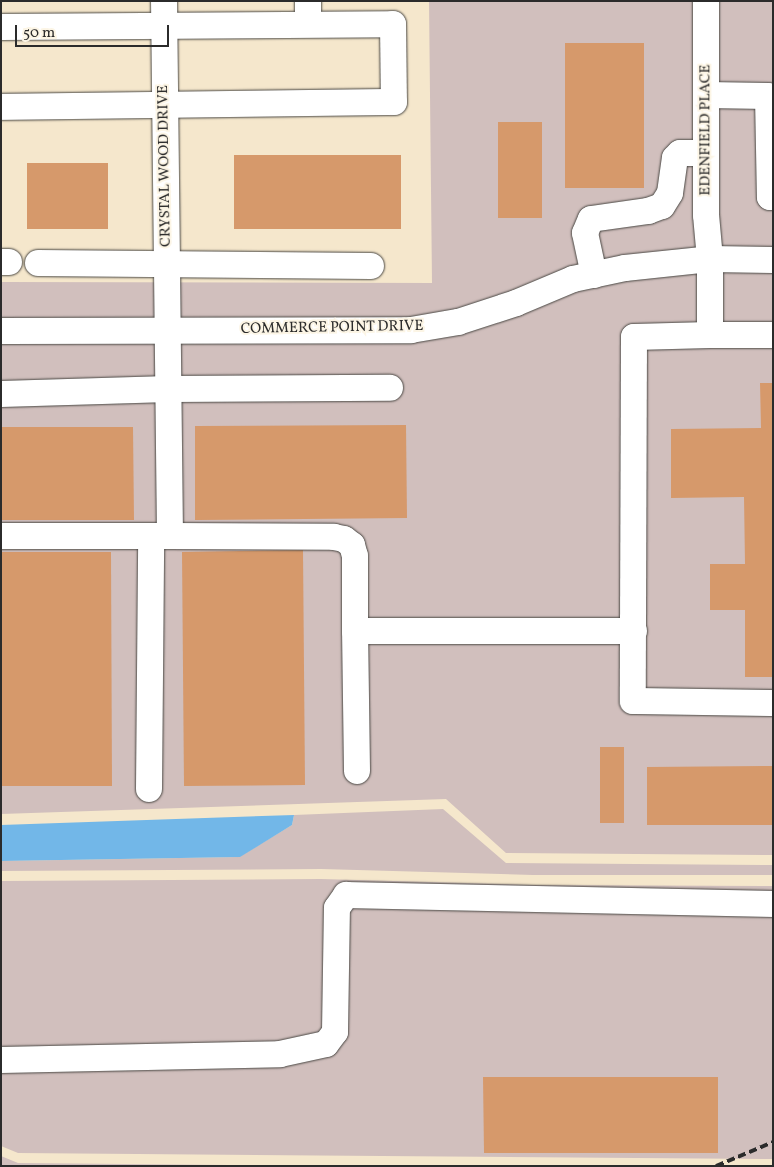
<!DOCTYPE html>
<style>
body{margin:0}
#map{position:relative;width:774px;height:1167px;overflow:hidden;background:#f5e7cc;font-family:Vollkorn,serif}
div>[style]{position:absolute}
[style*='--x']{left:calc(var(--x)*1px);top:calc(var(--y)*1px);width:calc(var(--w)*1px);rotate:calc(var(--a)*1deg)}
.industrial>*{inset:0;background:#d1bfbd}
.water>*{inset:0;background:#72b7e8}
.building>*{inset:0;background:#d6996b}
.roads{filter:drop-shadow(0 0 1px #494743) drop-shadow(0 0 1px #494743)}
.minor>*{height:26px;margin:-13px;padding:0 13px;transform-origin:13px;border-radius:13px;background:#fff}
.rail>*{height:4px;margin-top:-2px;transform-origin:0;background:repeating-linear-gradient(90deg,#2b2b2b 0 8px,transparent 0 12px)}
span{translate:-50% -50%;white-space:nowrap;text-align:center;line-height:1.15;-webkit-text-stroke:4px #fcf5e5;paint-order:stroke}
.street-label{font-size:15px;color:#2b2b2b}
.frame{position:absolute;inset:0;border:2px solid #2b2b2b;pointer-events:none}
.scale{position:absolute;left:15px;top:25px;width:154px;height:22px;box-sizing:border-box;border:2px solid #2b2b2b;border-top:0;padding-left:6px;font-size:15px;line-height:18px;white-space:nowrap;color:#2b2b2b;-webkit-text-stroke:4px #fcf5e5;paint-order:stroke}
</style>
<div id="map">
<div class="industrial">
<i style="clip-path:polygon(429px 1px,773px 1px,773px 855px,506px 853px,446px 799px,1px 814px,1px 282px,432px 283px)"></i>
<i style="clip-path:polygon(443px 809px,506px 863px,773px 865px,773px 875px,533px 875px,321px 869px,1px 871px,1px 861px,239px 857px,292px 825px,294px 815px)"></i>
<i style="clip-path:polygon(321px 879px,533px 885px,773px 886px,773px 1159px,18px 1153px,1px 1146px,1px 881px)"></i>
<i style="clip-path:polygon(1px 1156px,18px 1163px,341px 1166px,1px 1166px)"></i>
</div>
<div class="water">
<i style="clip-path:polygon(294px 815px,292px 825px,240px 857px,1px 861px,1px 825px)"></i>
</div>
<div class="building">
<i style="clip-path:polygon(565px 43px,644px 43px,644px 188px,565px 188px)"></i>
<i style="clip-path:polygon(498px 122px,542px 122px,542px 218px,498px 218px)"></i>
<i style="clip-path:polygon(234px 155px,401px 155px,401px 229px,234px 229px)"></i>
<i style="clip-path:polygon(27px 163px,108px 163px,108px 229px,27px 229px)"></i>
<i style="clip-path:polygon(760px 383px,773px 383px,773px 677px,745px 677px,745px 610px,710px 610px,710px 564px,745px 564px,744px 497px,671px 498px,671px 429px,761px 428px)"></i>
<i style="clip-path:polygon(406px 425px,407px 518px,195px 520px,195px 426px)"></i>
<i style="clip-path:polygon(1px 427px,133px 427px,134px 520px,1px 520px)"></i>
<i style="clip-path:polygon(303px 550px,305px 785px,184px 786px,182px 552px)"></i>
<i style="clip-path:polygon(1px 552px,111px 552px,112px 786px,1px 786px)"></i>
<i style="clip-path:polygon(600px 747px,624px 747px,624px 823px,600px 823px)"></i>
<i style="clip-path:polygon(773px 766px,773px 825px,647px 825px,647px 767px)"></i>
<i style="clip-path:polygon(483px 1077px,718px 1077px,718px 1153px,484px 1153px)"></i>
</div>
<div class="roads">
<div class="minor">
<i style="--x:308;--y:1;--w:23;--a:90"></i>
<i style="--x:706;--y:1;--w:214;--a:90"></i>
<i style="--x:706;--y:215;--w:44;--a:84.8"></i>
<i style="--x:710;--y:259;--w:76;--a:90"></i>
<i style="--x:710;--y:335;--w:63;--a:0"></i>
<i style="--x:1;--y:27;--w:392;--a:-0.4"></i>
<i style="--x:393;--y:24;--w:78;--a:89.3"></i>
<i style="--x:394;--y:102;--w:392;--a:179.3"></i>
<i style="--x:706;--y:95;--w:62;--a:0.9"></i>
<i style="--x:768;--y:96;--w:101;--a:88.9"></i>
<i style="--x:770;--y:197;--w:3;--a:0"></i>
<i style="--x:1;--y:262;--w:8;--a:0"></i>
<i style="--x:38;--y:263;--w:333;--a:0.5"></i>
<i style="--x:594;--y:275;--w:43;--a:-102.1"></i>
<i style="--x:585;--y:233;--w:15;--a:-67"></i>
<i style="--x:591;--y:219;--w:58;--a:-8"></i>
<i style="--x:648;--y:211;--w:15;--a:-20"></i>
<i style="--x:662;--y:206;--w:15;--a:-58"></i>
<i style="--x:670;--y:193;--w:35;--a:-82"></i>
<i style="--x:675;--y:158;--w:7;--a:-45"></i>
<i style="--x:680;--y:153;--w:26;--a:0"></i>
<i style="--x:1;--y:331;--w:410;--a:-0.1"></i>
<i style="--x:411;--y:330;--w:48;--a:-9.7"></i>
<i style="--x:458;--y:322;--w:61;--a:-18.1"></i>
<i style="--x:516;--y:303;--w:62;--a:-22.8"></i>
<i style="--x:573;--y:279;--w:53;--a:-11.9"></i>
<i style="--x:625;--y:268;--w:85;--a:-6"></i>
<i style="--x:710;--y:259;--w:63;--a:0.9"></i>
<i style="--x:710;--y:335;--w:76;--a:178.5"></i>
<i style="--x:634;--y:337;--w:364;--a:90.2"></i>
<i style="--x:633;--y:701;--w:140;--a:0.8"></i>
<i style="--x:1;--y:394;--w:168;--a:-1.7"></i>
<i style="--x:169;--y:389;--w:221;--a:-0.3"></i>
<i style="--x:1;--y:536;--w:150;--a:0"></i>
<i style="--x:170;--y:536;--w:164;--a:0.3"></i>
<i style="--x:334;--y:537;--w:10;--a:11"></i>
<i style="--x:344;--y:539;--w:10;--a:37"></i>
<i style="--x:352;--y:545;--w:11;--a:75"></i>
<i style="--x:355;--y:556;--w:75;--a:90"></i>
<i style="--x:357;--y:771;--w:140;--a:-90.8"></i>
<i style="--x:355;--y:631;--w:279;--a:0"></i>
<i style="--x:149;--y:789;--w:253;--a:-89.5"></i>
<i style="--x:151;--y:536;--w:19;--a:0"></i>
<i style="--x:170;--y:536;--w:535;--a:-90.64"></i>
<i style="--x:1;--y:1060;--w:279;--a:-1.2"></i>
<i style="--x:280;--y:1054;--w:47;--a:-12.3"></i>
<i style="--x:326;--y:1044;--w:15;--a:-53"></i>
<i style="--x:335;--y:1032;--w:124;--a:-89.1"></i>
<i style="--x:337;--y:908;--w:16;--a:-55"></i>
<i style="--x:346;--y:895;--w:427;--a:1.2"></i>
</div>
</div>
<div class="rail">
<i style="--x:716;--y:1166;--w:62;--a:-22.8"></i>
</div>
<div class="street-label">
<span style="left:706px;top:130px;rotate:-90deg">EDENFIELD PLACE</span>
<span style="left:165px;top:166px;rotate:-91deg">CRYSTAL WOOD DRIVE</span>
<span style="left:332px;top:328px;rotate:-1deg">COMMERCE POINT DRIVE</span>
</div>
<div class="frame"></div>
<div class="scale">50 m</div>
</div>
